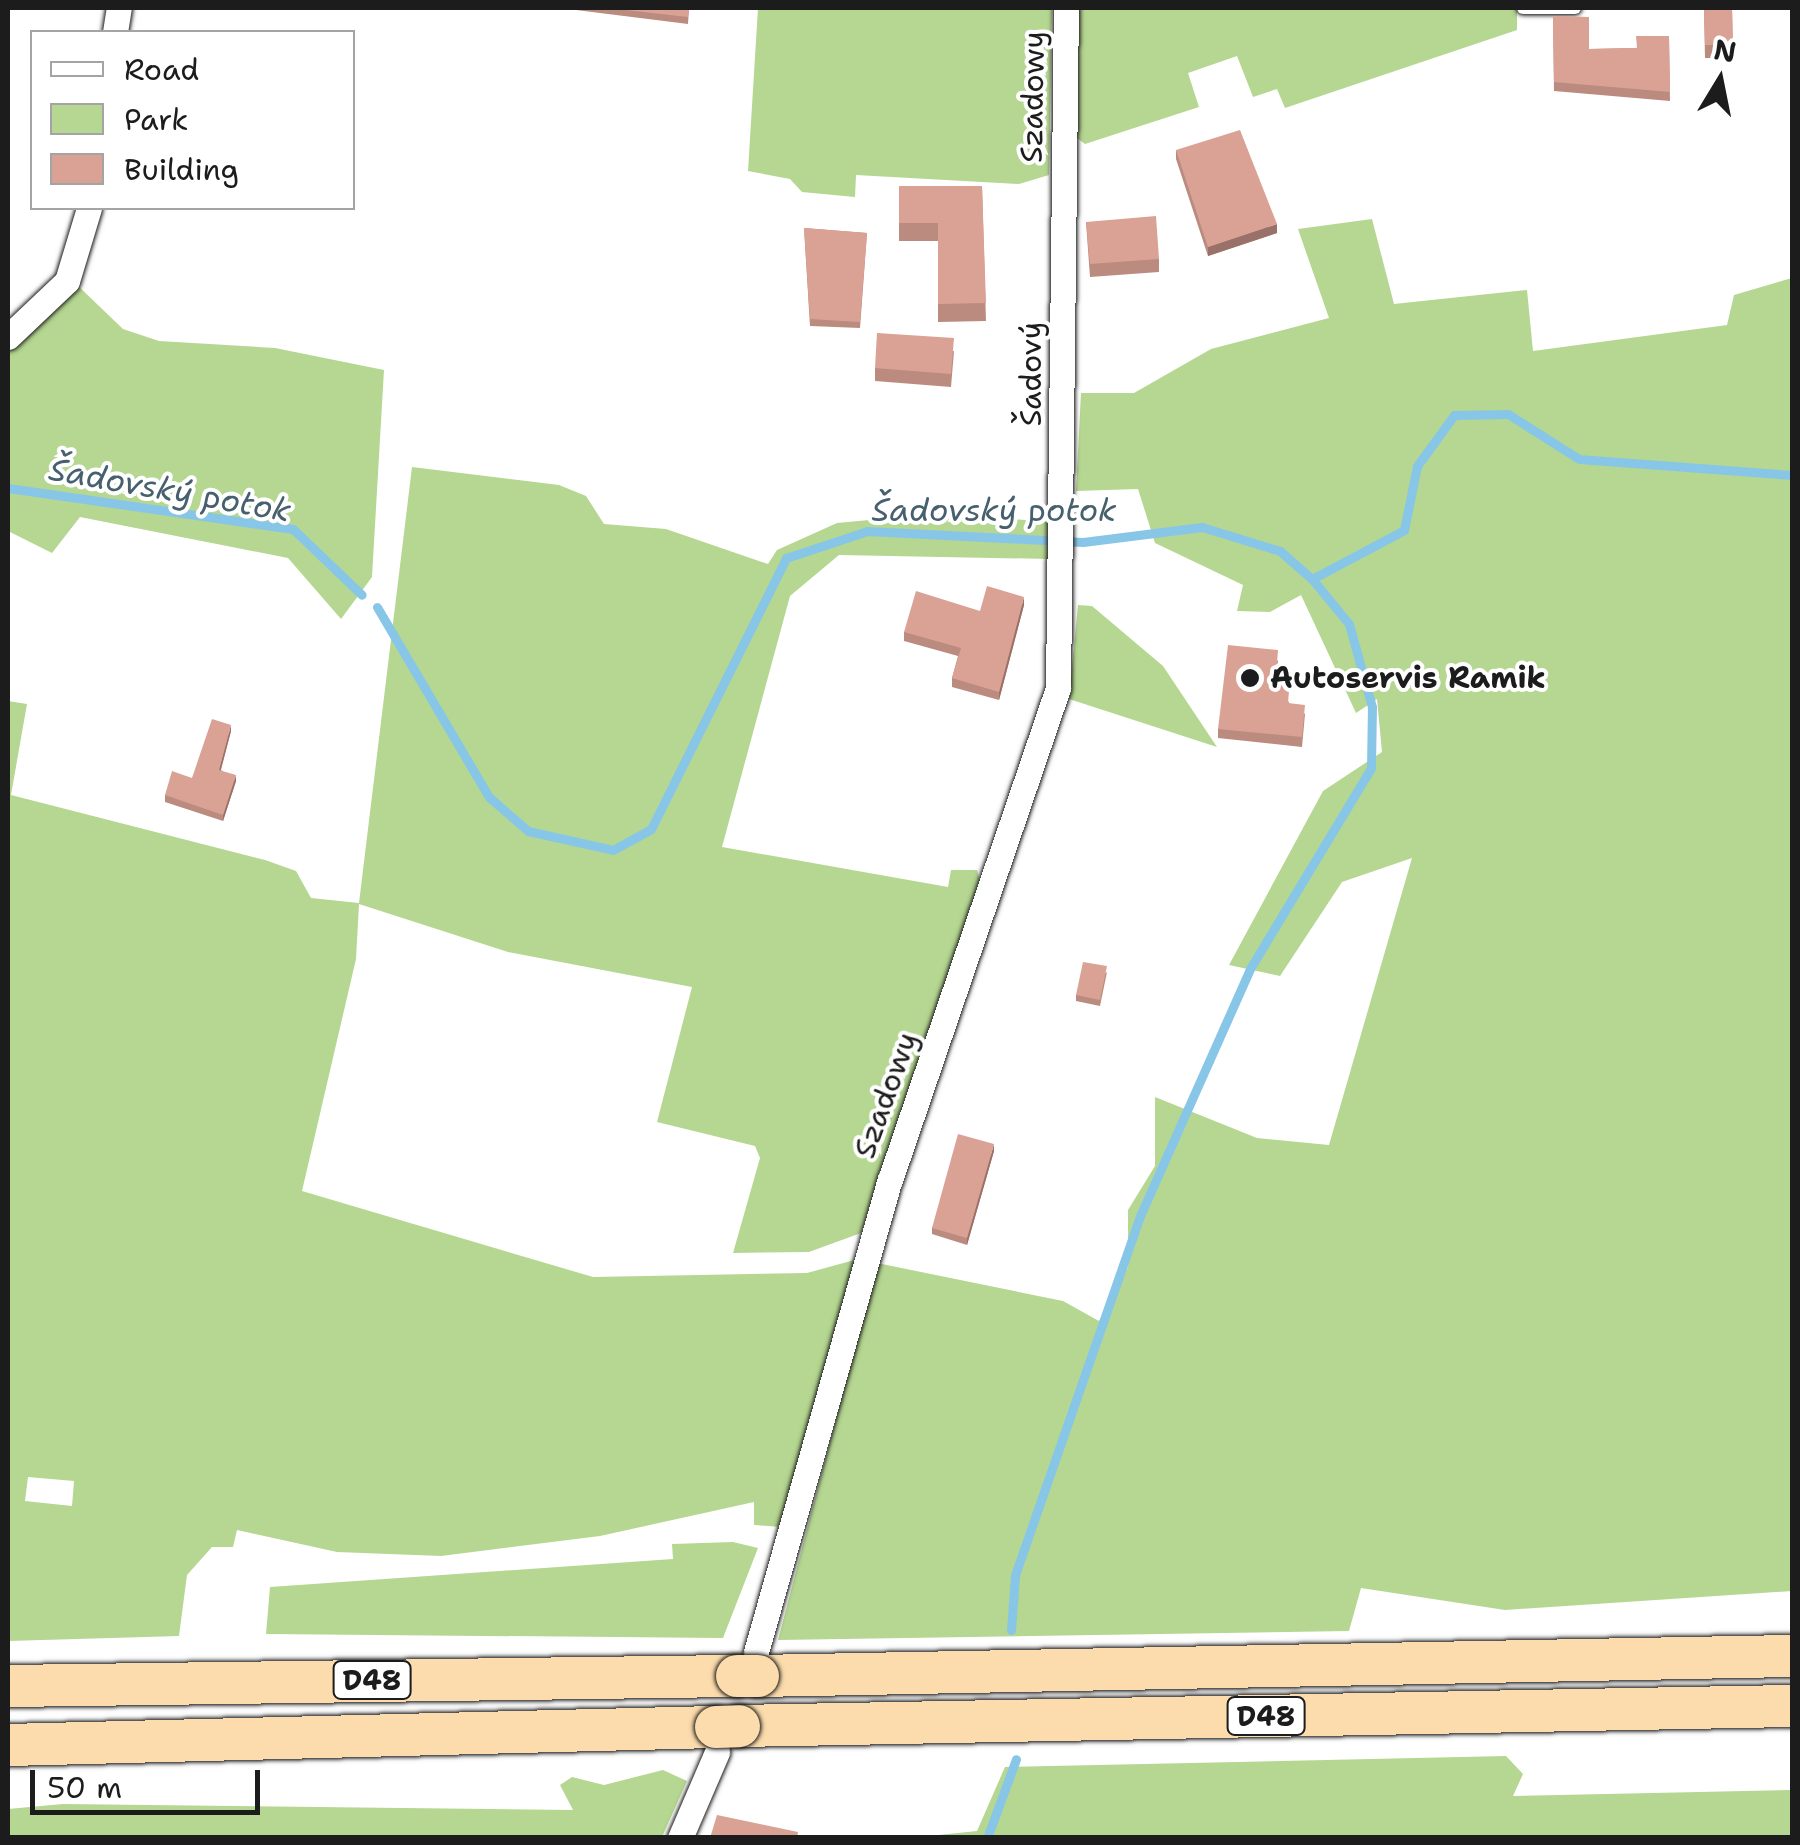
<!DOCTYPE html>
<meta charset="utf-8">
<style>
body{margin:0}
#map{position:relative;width:1800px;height:1845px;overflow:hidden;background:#fff;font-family:"Shantell Sans",sans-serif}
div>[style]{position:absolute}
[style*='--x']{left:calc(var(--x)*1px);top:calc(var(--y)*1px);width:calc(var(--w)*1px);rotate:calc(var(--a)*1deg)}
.green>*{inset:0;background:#b5d791}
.stream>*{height:9px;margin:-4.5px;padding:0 4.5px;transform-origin:4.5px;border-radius:4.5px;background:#88c6e8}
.roads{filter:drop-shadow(0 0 2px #1c1c1c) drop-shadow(0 0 2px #1c1c1c)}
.lane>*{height:12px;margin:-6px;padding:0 6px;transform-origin:6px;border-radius:6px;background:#fff}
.street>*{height:25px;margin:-12.5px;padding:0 12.5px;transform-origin:12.5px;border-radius:12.5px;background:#fff}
.highway>*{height:42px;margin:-21px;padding:0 21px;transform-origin:21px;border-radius:21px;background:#fcdcac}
.bridges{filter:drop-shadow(0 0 2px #1c1c1c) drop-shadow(0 0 2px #1c1c1c)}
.highway-bridge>*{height:42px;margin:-21px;padding:0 21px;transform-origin:21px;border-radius:21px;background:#fcdcac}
.wall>*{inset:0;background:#bb8b7f}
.shaded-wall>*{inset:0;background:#997168}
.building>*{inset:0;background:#daa294}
.dots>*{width:28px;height:28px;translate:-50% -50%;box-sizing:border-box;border:5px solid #fff;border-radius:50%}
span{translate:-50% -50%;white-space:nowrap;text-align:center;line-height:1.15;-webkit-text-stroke:8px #fff;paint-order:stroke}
.shield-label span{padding:2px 8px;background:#fff;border:2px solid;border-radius:8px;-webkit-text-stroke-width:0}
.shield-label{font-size:28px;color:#1c1c1c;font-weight:700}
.street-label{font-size:30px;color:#1c1c1c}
.poi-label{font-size:30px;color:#1c1c1c;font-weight:700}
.left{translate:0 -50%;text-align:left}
.water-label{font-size:32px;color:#47606e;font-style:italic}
.frame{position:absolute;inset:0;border:10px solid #1c1c1c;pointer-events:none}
.legend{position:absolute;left:30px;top:30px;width:325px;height:180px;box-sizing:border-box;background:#fff;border:2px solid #a4a4a4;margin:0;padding:12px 18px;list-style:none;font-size:30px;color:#1c1c1c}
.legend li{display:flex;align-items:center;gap:20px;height:50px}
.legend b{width:50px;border:2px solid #a4a4a4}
.north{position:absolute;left:1670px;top:30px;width:100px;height:100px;-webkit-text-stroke:8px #fff;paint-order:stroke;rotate:10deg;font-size:28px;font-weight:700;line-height:40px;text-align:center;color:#1c1c1c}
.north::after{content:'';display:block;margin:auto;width:35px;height:45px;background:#1c1c1c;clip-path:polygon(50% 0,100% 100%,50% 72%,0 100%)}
.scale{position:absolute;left:30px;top:1770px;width:230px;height:45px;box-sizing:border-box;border:5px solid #1c1c1c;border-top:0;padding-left:12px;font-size:30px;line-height:35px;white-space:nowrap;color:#1c1c1c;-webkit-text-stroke:8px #fff;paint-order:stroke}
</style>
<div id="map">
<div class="green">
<i style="clip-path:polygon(758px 8px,1052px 8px,1049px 175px,1019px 184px,856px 175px,855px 197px,802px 192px,790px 179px,748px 171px)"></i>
<i style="clip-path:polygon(1077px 8px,1517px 8px,1517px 30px,1285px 108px,1277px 89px,1253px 97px,1237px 56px,1188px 73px,1199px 107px,1085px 144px,1077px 138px)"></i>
<i style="clip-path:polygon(1372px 219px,1394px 304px,1527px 290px,1533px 351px,1727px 325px,1734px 295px,1792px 278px,1792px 1591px,1505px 1610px,1361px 1588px,1349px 1631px,778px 1640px,877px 1263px,1063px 1301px,1099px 1321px,1128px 1267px,1128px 1210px,1155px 1166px,1155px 1097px,1257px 1138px,1329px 1145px,1412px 858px,1342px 882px,1280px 976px,1229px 965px,1323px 791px,1382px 752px,1377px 699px,1356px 713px,1301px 595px,1270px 612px,1237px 611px,1243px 585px,1155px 543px,1138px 489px,1076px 491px,1081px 393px,1134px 393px,1211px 349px,1329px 318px,1298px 229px)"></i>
<i style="clip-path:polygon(74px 282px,123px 329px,159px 341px,275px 348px,384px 370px,372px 577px,341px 619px,288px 558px,80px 517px,52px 553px,8px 531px,8px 348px)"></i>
<i style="clip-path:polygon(evenodd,412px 467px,559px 485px,586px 496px,604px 524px,666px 529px,768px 564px,777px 550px,837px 523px,944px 513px,1049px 522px,1050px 559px,839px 555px,790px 596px,722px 847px,948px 887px,951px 870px,977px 870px,983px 890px,861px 1233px,809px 1252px,733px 1253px,760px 1158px,755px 1146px,657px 1122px,692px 987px,508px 952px,359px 904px,356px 959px,302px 1191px,593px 1277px,807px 1273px,858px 1259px,781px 1527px,754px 1525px,754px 1502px,600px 1536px,441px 1556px,337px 1552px,237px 1530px,233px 1547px,212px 1547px,187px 1575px,179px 1636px,8px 1641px,8px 701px,27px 704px,11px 795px,265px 860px,296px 871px,311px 898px,359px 903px,412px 467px,28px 1477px,74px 1481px,72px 1506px,25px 1501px,28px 1477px)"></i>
<i style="clip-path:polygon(1078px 605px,1092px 606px,1163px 666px,1217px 747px,1069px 699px)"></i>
<i style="clip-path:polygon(733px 1542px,758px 1548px,723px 1638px,266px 1634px,270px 1587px,673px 1559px,672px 1544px)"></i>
<i style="clip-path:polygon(1506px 1756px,1523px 1774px,1513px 1796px,1792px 1790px,1792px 1837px,919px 1837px,977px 1831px,1005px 1767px)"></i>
<i style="clip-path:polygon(663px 1770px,687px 1781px,662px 1837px,8px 1837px,8px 1809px,63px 1804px,573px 1810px,560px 1785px,572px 1777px,604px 1785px)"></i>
</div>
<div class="stream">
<i style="--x:8;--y:488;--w:288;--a:8.2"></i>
<i style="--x:293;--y:529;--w:95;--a:43.7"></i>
<i style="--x:377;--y:607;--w:221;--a:59.5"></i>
<i style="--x:489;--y:797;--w:52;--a:41.1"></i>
<i style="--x:528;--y:831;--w:87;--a:12.6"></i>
<i style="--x:613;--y:850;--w:43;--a:-28.9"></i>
<i style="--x:651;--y:829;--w:303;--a:-63.5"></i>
<i style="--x:786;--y:558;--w:85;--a:-18.4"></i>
<i style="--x:867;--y:531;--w:216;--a:2.9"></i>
<i style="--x:1083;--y:542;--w:120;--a:-7.2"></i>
<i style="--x:1202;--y:527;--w:82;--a:17.1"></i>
<i style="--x:1280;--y:551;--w:43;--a:41.2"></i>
<i style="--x:1312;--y:579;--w:104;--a:-28"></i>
<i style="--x:1404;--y:530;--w:65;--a:-78.5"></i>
<i style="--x:1417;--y:466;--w:63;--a:-54"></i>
<i style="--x:1454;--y:415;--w:54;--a:-1.1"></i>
<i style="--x:1508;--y:414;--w:84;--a:32.4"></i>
<i style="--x:1579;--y:459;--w:214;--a:4.3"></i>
<i style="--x:1011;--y:1630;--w:55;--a:-85.8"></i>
<i style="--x:1015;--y:1575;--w:380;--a:-70.8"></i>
<i style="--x:1140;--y:1216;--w:273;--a:-66"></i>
<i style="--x:1251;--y:967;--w:232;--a:-58.9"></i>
<i style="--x:1371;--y:768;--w:61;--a:-89.1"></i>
<i style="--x:1372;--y:707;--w:86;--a:-105.5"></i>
<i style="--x:1349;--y:624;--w:58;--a:-129.4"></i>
<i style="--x:987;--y:1838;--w:84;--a:-69.8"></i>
</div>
<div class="roads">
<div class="lane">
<i style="--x:1523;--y:8;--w:52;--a:0"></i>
</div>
<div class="street">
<i style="--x:115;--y:32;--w:24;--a:-81"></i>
<i style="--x:8;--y:337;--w:81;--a:-43.5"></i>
<i style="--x:67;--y:281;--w:76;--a:-73.2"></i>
<i style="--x:756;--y:1652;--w:491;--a:-74.2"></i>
<i style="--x:890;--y:1180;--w:520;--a:-71.15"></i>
<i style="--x:1058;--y:688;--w:680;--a:-89.33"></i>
<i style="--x:680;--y:1838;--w:94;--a:-66.7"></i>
</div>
<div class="highway">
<i style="--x:758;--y:1676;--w:1034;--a:-1.11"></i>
<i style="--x:8;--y:1686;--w:729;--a:-0.79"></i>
<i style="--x:739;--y:1726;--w:1053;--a:-1.09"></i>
<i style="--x:8;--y:1745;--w:708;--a:-1.46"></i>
</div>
</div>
<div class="bridges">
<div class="highway-bridge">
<i style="--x:737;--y:1676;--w:21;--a:0"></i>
<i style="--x:716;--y:1727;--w:23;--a:-2"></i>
</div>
</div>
<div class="wall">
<i style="clip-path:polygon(560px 8px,689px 8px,688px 24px)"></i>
<i style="clip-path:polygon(1704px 8px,1732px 8px,1733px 58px,1705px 58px)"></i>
<i style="clip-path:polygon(1553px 16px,1589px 49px,1636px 48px,1669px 36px,1670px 101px,1554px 91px)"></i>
<i style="clip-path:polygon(1176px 150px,1277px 233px,1208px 256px,1176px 159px)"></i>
<i style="clip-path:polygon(899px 186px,982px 186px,986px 321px,938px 322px,938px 241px,899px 241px)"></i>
<i style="clip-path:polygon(1086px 222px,1159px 259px,1159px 272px,1090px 277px)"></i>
<i style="clip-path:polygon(804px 228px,867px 233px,860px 328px,810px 326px)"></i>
<i style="clip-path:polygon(954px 351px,951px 387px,875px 381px,875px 368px)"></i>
<i style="clip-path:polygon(1024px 605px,999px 700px,952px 687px,952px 678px,958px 656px,904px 641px,904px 632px,980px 611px)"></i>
<i style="clip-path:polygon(1278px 660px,1277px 676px,1289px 703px,1305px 714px,1302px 747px,1218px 738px,1218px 729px)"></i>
<i style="clip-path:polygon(231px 731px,221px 770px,236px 781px,223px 821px,165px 802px,165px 795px,192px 778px)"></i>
<i style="clip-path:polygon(1107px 972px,1100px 1006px,1076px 1001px,1076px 995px)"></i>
<i style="clip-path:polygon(994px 1151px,967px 1245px,932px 1234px,932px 1228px)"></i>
</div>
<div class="shaded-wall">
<i style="clip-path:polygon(1277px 224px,1277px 233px,1208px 256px,1208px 247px)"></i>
<i style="clip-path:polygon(1024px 597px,1024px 605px,999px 700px,999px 692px)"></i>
<i style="clip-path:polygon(231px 725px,231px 731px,219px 776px,219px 770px)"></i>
<i style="clip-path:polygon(236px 775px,236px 781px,223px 821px,223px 815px)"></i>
<i style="clip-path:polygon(994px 1144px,994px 1151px,967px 1245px,967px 1238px)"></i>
</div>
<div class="building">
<i style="clip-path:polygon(608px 8px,689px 8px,688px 17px)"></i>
<i style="clip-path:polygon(1704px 8px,1732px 8px,1733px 45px,1705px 45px)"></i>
<i style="clip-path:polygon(1553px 16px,1589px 17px,1589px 49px,1637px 48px,1636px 36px,1669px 36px,1670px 92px,1554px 82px)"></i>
<i style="clip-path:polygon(1240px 130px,1277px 224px,1208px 247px,1176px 150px)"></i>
<i style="clip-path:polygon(899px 186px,982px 186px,986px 303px,938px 304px,938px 223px,899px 223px)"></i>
<i style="clip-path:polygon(1156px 216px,1159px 259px,1090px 264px,1086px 222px)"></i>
<i style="clip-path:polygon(804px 228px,867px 233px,860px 322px,810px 319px)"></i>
<i style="clip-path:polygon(877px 333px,954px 338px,951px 374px,875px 368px)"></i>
<i style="clip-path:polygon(987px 586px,1024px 597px,999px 692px,952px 678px,961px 648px,904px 632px,916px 591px,980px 611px)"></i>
<i style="clip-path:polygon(1228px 645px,1278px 650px,1276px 676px,1290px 679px,1288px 703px,1305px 705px,1302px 737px,1218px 729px)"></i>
<i style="clip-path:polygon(212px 719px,231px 725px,219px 770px,236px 775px,223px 815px,165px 795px,172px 771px,192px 778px)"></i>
<i style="clip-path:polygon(1083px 962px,1107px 966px,1100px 1000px,1076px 995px)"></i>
<i style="clip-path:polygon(958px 1134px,994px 1144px,967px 1238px,932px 1228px)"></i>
<i style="clip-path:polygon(717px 1815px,798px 1832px,797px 1838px,710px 1838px)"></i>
</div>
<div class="dots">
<i style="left:1250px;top:678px;background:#1c1c1c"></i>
</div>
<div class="shield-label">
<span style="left:372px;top:1680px">D48</span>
<span style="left:1266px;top:1716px">D48</span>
</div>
<div class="street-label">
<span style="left:1033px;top:97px;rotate:-89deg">Szadowy</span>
<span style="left:1031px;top:374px;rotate:-90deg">Šadový</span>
<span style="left:886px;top:1095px;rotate:-70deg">Szadowy</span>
</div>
<div class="poi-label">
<span class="left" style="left:1270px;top:678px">Autoservis Ramik</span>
</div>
<div class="water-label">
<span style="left:170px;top:490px;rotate:10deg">Šadovský potok</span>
<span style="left:994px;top:510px">Šadovský potok</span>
</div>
<div class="frame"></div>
<ul class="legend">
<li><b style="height:12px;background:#fff"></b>Road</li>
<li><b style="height:28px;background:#b5d791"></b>Park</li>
<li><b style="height:28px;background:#daa294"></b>Building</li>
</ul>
<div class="north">N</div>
<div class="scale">50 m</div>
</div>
